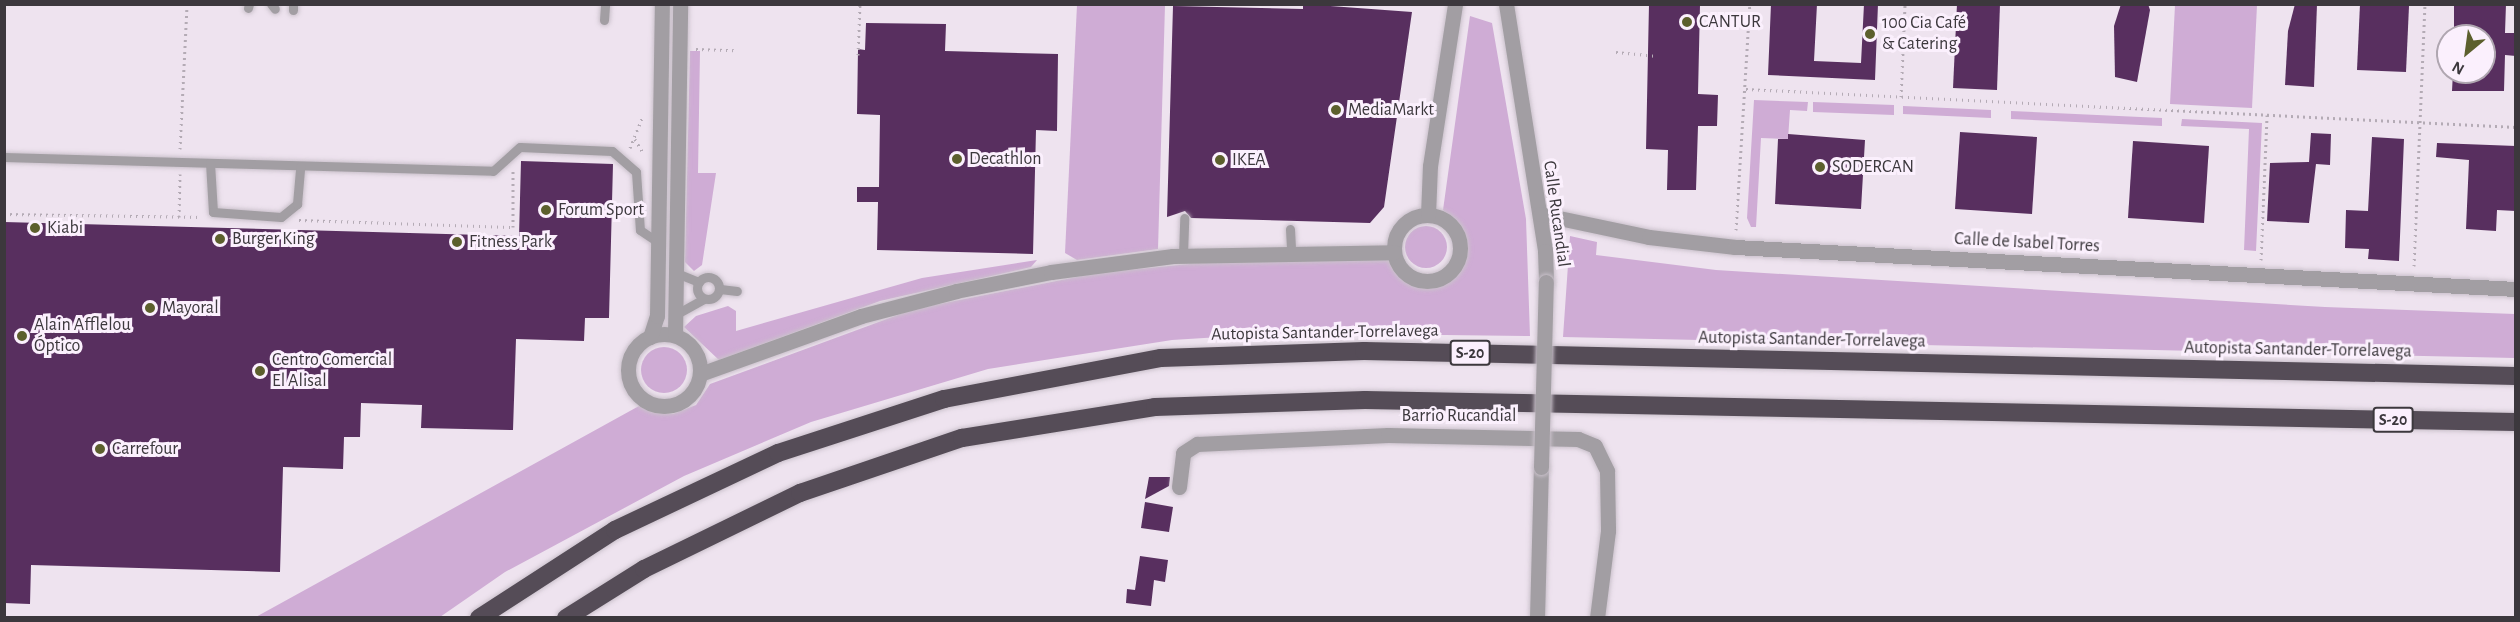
<!DOCTYPE html>
<meta charset="utf-8">
<style>
body{margin:0}
#map{position:relative;width:2520px;height:622px;overflow:hidden;background:#eee3ef;font-family:"Alegreya Sans",sans-serif}
div>[style]{position:absolute}
[style*='--x']{left:calc(var(--x)*1px);top:calc(var(--y)*1px);width:calc(var(--w)*1px);rotate:calc(var(--a)*1deg)}
.green>*{inset:0;background:#cfacd5}
.round{border-radius:50%}
.building>*{inset:0;background:#582f5f}
.path>*{height:3px;margin-top:-1.5px;transform-origin:0;background:repeating-linear-gradient(90deg,#b4abb5 0 1.5px,transparent 0 6px)}
.roads{filter:drop-shadow(0 0 2px #cac1cb) drop-shadow(0 0 2px #cac1cb)}
.service>*{height:9px;margin:-4.5px;padding:0 4.5px;transform-origin:4.5px;border-radius:4.5px;background:#a29ea3}
.service>.ring{margin:-4.5px;padding:0;box-sizing:content-box;background:none;border:9px solid #a29ea3;border-radius:50%}
.minor>*{height:15px;margin:-7.5px;padding:0 7.5px;transform-origin:7.5px;border-radius:7.5px;background:#a29ea3}
.minor>.ring{margin:-7.5px;padding:0;box-sizing:content-box;background:none;border:15px solid #a29ea3;border-radius:50%}
.motorway>*{height:18px;margin:-9px;padding:0 9px;transform-origin:9px;border-radius:9px;background:#554c57}
.bridges{filter:drop-shadow(0 0 2px #cac1cb) drop-shadow(0 0 2px #cac1cb)}
.minor-bridge>*{height:15px;margin:-7.5px;padding:0 7.5px;transform-origin:7.5px;border-radius:7.5px;background:#a29ea3}
.dots>*{width:16px;height:16px;translate:-50% -50%;box-sizing:border-box;border:3px solid #fbf0fd;border-radius:50%}
span{translate:-50% -50%;white-space:nowrap;text-align:center;line-height:1.15;-webkit-text-stroke:6px #fbf0fd;paint-order:stroke}
.shield-label span{padding:2px 4px;background:#fbf0fd;border:2px solid;border-radius:4px;-webkit-text-stroke-width:0}
.shield-label{font-size:16px;color:#3c383d;font-weight:700}
.poi-label{font-size:18px;color:#3c383d}
.left{translate:0 -50%;text-align:left}
.street-label{font-size:18px;color:#3c383d}
.frame{position:absolute;inset:0;border:6px solid #3c383d;pointer-events:none}
.north{position:absolute;left:2436px;top:24px;width:60px;height:60px;box-sizing:border-box;background:#fbf0fd;border:2px solid #afa6b0;border-radius:50%;rotate:209deg;font-size:16px;font-weight:700;line-height:24px;text-align:center;color:#3c383d}
.north::after{content:'';display:block;margin:auto;width:21px;height:27px;background:#5c5f2d;clip-path:polygon(50% 0,100% 100%,50% 72%,0 100%)}
</style>
<div id="map">
<div class="green">
<i style="clip-path:polygon(1077px 5px,1165px 5px,1158px 249px,1077px 260px,1065px 253px)"></i>
<i style="clip-path:polygon(2175px 5px,2257px 5px,2252px 108px,2170px 104px)"></i>
<i style="clip-path:polygon(1470px 16px,1492px 23px,1526px 219px,1530px 336px,1284px 333px,1172px 340px,988px 369px,811px 422px,684px 476px,505px 572px,440px 617px,254px 618px,639px 406px,673px 414px,696px 405px,710px 384px,914px 309px,1097px 273px,1210px 262px,1387px 257px,1411px 283px,1441px 285px,1457px 276px,1466px 256px,1464px 233px,1443px 210px)"></i>
<i style="clip-path:polygon(690px 51px,700px 51px,698px 173px,716px 173px,702px 265px,694px 271px,685px 262px)"></i>
<i style="clip-path:polygon(1754px 100px,1808px 102px,1807px 111px,1790px 110px,1788px 139px,1761px 138px,1756px 227px,1751px 227px,1747px 218px)"></i>
<i style="clip-path:polygon(1813px 102px,1894px 105px,1894px 115px,1813px 112px)"></i>
<i style="clip-path:polygon(1903px 106px,1991px 110px,1991px 118px,1903px 114px)"></i>
<i style="clip-path:polygon(2011px 111px,2162px 118px,2162px 126px,2011px 119px)"></i>
<i style="clip-path:polygon(2182px 119px,2262px 123px,2256px 251px,2244px 250px,2249px 129px,2181px 126px)"></i>
<i class="round" style="left:1405px;top:226px;width:42px;height:42px"></i>
<i style="clip-path:polygon(1570px 236px,1597px 242px,1596px 255px,1716px 270px,2325px 307px,2515px 314px,2515px 358px,1563px 337px)"></i>
<i style="clip-path:polygon(1037px 260px,1031px 267px,880px 301px,719px 360px,684px 327px,696px 316px,728px 306px,736px 311px,736px 331px,922px 278px)"></i>
<i class="round" style="left:641px;top:347px;width:46px;height:46px"></i>
</div>
<div class="building">
<i style="clip-path:polygon(1303px 4px,1412px 12px,1384px 207px,1370px 223px,1191px 218px,1185px 211px,1167px 217px,1173px 6px,1303px 9px)"></i>
<i style="clip-path:polygon(1649px 4px,1700px 5px,1698px 94px,1718px 95px,1717px 126px,1698px 126px,1696px 190px,1667px 190px,1668px 150px,1646px 149px)"></i>
<i style="clip-path:polygon(1771px 4px,1817px 4px,1814px 61px,1861px 63px,1864px 4px,1878px 4px,1875px 80px,1768px 75px)"></i>
<i style="clip-path:polygon(1957px 4px,2000px 4px,1997px 90px,1953px 88px)"></i>
<i style="clip-path:polygon(2121px 4px,2148px 4px,2150px 10px,2137px 82px,2115px 77px,2114px 26px)"></i>
<i style="clip-path:polygon(2295px 4px,2317px 4px,2314px 87px,2285px 85px,2288px 31px)"></i>
<i style="clip-path:polygon(2360px 4px,2409px 6px,2406px 72px,2357px 70px)"></i>
<i style="clip-path:polygon(2454px 4px,2506px 4px,2505px 33px,2516px 33px,2516px 56px,2505px 55px,2504px 91px,2452px 91px,2453px 72px,2484px 72px,2484px 36px,2454px 36px)"></i>
<i style="clip-path:polygon(866px 23px,946px 24px,945px 51px,1058px 54px,1057px 131px,1036px 130px,1033px 254px,877px 250px,878px 202px,857px 202px,857px 187px,879px 187px,880px 115px,857px 114px,858px 49px,865px 50px)"></i>
<i style="clip-path:polygon(1960px 132px,2037px 137px,2032px 214px,1955px 209px)"></i>
<i style="clip-path:polygon(2311px 133px,2331px 134px,2330px 165px,2316px 164px,2309px 223px,2267px 221px,2270px 163px,2309px 162px)"></i>
<i style="clip-path:polygon(1788px 134px,1865px 140px,1861px 209px,1775px 204px,1778px 139px,1788px 139px)"></i>
<i style="clip-path:polygon(2372px 137px,2404px 139px,2399px 261px,2368px 259px,2369px 249px,2345px 248px,2346px 210px,2368px 211px)"></i>
<i style="clip-path:polygon(2133px 141px,2209px 146px,2204px 223px,2128px 218px)"></i>
<i style="clip-path:polygon(2437px 143px,2516px 146px,2516px 211px,2497px 210px,2496px 231px,2466px 229px,2469px 160px,2436px 157px)"></i>
<i style="clip-path:polygon(521px 161px,613px 164px,609px 318px,585px 318px,584px 341px,516px 339px,513px 430px,421px 428px,422px 405px,361px 403px,360px 437px,344px 437px,343px 469px,283px 467px,280px 572px,31px 565px,30px 604px,4px 603px,4px 222px,519px 236px)"></i>
<i style="clip-path:polygon(1149px 477px,1170px 477px,1169px 486px,1145px 499px)"></i>
<i style="clip-path:polygon(1145px 502px,1173px 507px,1169px 532px,1141px 528px)"></i>
<i style="clip-path:polygon(1140px 556px,1168px 560px,1165px 582px,1154px 580px,1151px 606px,1126px 603px,1127px 589px,1135px 590px)"></i>
</div>
<div class="path">
<i style="--x:696;--y:49;--w:38;--a:2"></i>
<i style="--x:1616;--y:52;--w:41;--a:5.6"></i>
<i style="--x:858;--y:55;--w:51;--a:-87.8"></i>
<i style="--x:1746;--y:89;--w:771;--a:2.83"></i>
<i style="--x:1901;--y:97;--w:93;--a:-87.5"></i>
<i style="--x:635;--y:139;--w:14;--a:60"></i>
<i style="--x:630;--y:148;--w:35;--a:-68"></i>
<i style="--x:180;--y:149;--w:145;--a:-87.2"></i>
<i style="--x:4;--y:214;--w:198;--a:0.9"></i>
<i style="--x:179;--y:217;--w:43;--a:-88.7"></i>
<i style="--x:299;--y:220;--w:214;--a:1.9"></i>
<i style="--x:513;--y:227;--w:56;--a:-90"></i>
<i style="--x:1736;--y:230;--w:226;--a:-86.5"></i>
<i style="--x:2261;--y:260;--w:145;--a:-87.6"></i>
<i style="--x:2414;--y:266;--w:262;--a:-87.6"></i>
</div>
<div class="roads">
<div class="service">
<i style="--x:271;--y:4;--w:6;--a:51"></i>
<i style="--x:248;--y:8;--w:4;--a:-76"></i>
<i style="--x:293;--y:10;--w:6;--a:-90"></i>
<i style="--x:604;--y:20;--w:16;--a:-86"></i>
<i style="--x:4;--y:157;--w:489;--a:1.6"></i>
<i style="--x:493;--y:171;--w:36;--a:-42"></i>
<i style="--x:520;--y:147;--w:92;--a:2.5"></i>
<i style="--x:612;--y:151;--w:32;--a:41"></i>
<i style="--x:636;--y:172;--w:58;--a:86.1"></i>
<i style="--x:640;--y:230;--w:23;--a:34"></i>
<i style="--x:210;--y:163;--w:49;--a:86.5"></i>
<i style="--x:213;--y:212;--w:68;--a:4.2"></i>
<i style="--x:281;--y:217;--w:21;--a:-39"></i>
<i style="--x:297;--y:204;--w:38;--a:-85"></i>
<i style="--x:1290;--y:229;--w:22;--a:87"></i>
<i style="--x:1183;--y:255;--w:37;--a:-88"></i>
<i style="--x:674;--y:272;--w:27;--a:22"></i>
<i class="ring" style="left:697px;top:277px;width:13px;height:13px"></i>
<i style="--x:720;--y:289;--w:17;--a:7"></i>
<i style="--x:673;--y:316;--w:35;--a:-29"></i>
</div>
<div class="minor">
<i style="--x:1506;--y:4;--w:250;--a:81"></i>
<i style="--x:1545;--y:251;--w:31;--a:88"></i>
<i style="--x:1540;--y:214;--w:111;--a:11.9"></i>
<i style="--x:1649;--y:237;--w:87;--a:6.6"></i>
<i style="--x:1735;--y:247;--w:782;--a:3.08"></i>
<i class="ring" style="left:1394px;top:215px;width:51px;height:51px"></i>
<i style="--x:1428;--y:215;--w:49;--a:-87.7"></i>
<i style="--x:1430;--y:166;--w:164;--a:-81.2"></i>
<i class="ring" style="left:628px;top:334px;width:57px;height:57px"></i>
<i style="--x:675;--y:335;--w:331;--a:-89.1"></i>
<i style="--x:650;--y:337;--w:22;--a:-72"></i>
<i style="--x:657;--y:316;--w:312;--a:-89.1"></i>
<i style="--x:700;--y:374;--w:171;--a:-19.8"></i>
<i style="--x:861;--y:316;--w:98;--a:-14.7"></i>
<i style="--x:956;--y:291;--w:97;--a:-11.3"></i>
<i style="--x:1051;--y:272;--w:123;--a:-7.5"></i>
<i style="--x:1173;--y:256;--w:221;--a:-1"></i>
<i style="--x:1179;--y:487;--w:34;--a:-83"></i>
<i style="--x:1183;--y:453;--w:17;--a:-33"></i>
<i style="--x:1197;--y:444;--w:191;--a:-2.7"></i>
<i style="--x:1388;--y:435;--w:190;--a:1.2"></i>
<i style="--x:1578;--y:439;--w:18;--a:22"></i>
<i style="--x:1595;--y:446;--w:28;--a:64"></i>
<i style="--x:1607;--y:471;--w:60;--a:89"></i>
<i style="--x:1608;--y:531;--w:88;--a:97.2"></i>
<i style="--x:1537;--y:618;--w:151;--a:-88.5"></i>
</div>
<div class="motorway">
<i style="--x:479;--y:618;--w:162;--a:-32.9"></i>
<i style="--x:615;--y:530;--w:180;--a:-25.3"></i>
<i style="--x:778;--y:453;--w:175;--a:-18"></i>
<i style="--x:944;--y:399;--w:221;--a:-10.7"></i>
<i style="--x:1161;--y:358;--w:203;--a:-2"></i>
<i style="--x:1364;--y:351;--w:1152;--a:1.24"></i>
<i style="--x:566;--y:618;--w:92;--a:-32.1"></i>
<i style="--x:644;--y:569;--w:174;--a:-26"></i>
<i style="--x:800;--y:493;--w:171;--a:-18.8"></i>
<i style="--x:962;--y:438;--w:195;--a:-9.1"></i>
<i style="--x:1155;--y:407;--w:210;--a:-1.9"></i>
<i style="--x:1365;--y:400;--w:1151;--a:1.1"></i>
</div>
</div>
<div class="bridges">
<div class="minor-bridge">
<i style="--x:1541;--y:467;--w:185;--a:-88.5"></i>
</div>
</div>
<div class="dots">
<i style="left:1687px;top:22px;background:#5c5f2d"></i>
<i style="left:1870px;top:34px;background:#5c5f2d"></i>
<i style="left:1336px;top:110px;background:#5c5f2d"></i>
<i style="left:957px;top:159px;background:#5c5f2d"></i>
<i style="left:1220px;top:160px;background:#5c5f2d"></i>
<i style="left:1820px;top:167px;background:#5c5f2d"></i>
<i style="left:546px;top:210px;background:#5c5f2d"></i>
<i style="left:35px;top:228px;background:#5c5f2d"></i>
<i style="left:220px;top:239px;background:#5c5f2d"></i>
<i style="left:457px;top:242px;background:#5c5f2d"></i>
<i style="left:150px;top:308px;background:#5c5f2d"></i>
<i style="left:22px;top:336px;background:#5c5f2d"></i>
<i style="left:260px;top:371px;background:#5c5f2d"></i>
<i style="left:100px;top:449px;background:#5c5f2d"></i>
</div>
<div class="shield-label">
<span style="left:1470px;top:353px">S-20</span>
<span style="left:2393px;top:420px">S-20</span>
</div>
<div class="poi-label">
<span class="left" style="left:1699px;top:22px">CANTUR</span>
<span class="left" style="left:1882px;top:34px">100 Cia Café<br>&amp; Catering</span>
<span class="left" style="left:1348px;top:110px">MediaMarkt</span>
<span class="left" style="left:969px;top:159px">Decathlon</span>
<span class="left" style="left:1232px;top:160px">IKEA</span>
<span class="left" style="left:1832px;top:167px">SODERCAN</span>
<span class="left" style="left:558px;top:210px">Forum Sport</span>
<span class="left" style="left:47px;top:228px">Kiabi</span>
<span class="left" style="left:232px;top:239px">Burger King</span>
<span class="left" style="left:469px;top:242px">Fitness Park</span>
<span class="left" style="left:162px;top:308px">Mayoral</span>
<span class="left" style="left:34px;top:336px">Alain Afflelou<br>Óptico</span>
<span class="left" style="left:272px;top:371px">Centro Comercial<br>El Alisal</span>
<span class="left" style="left:112px;top:449px">Carrefour</span>
</div>
<div class="street-label">
<span style="left:1556px;top:214px;rotate:82deg">Calle Rucandial</span>
<span style="left:2027px;top:243px;rotate:3deg">Calle de Isabel Torres</span>
<span style="left:1325px;top:333px;rotate:-1deg">Autopista Santander-Torrelavega</span>
<span style="left:1812px;top:340px;rotate:1deg">Autopista Santander-Torrelavega</span>
<span style="left:2298px;top:350px;rotate:1deg">Autopista Santander-Torrelavega</span>
<span style="left:1459px;top:416px">Barrio Rucandial</span>
</div>
<div class="frame"></div>
<div class="north">N</div>
</div>
